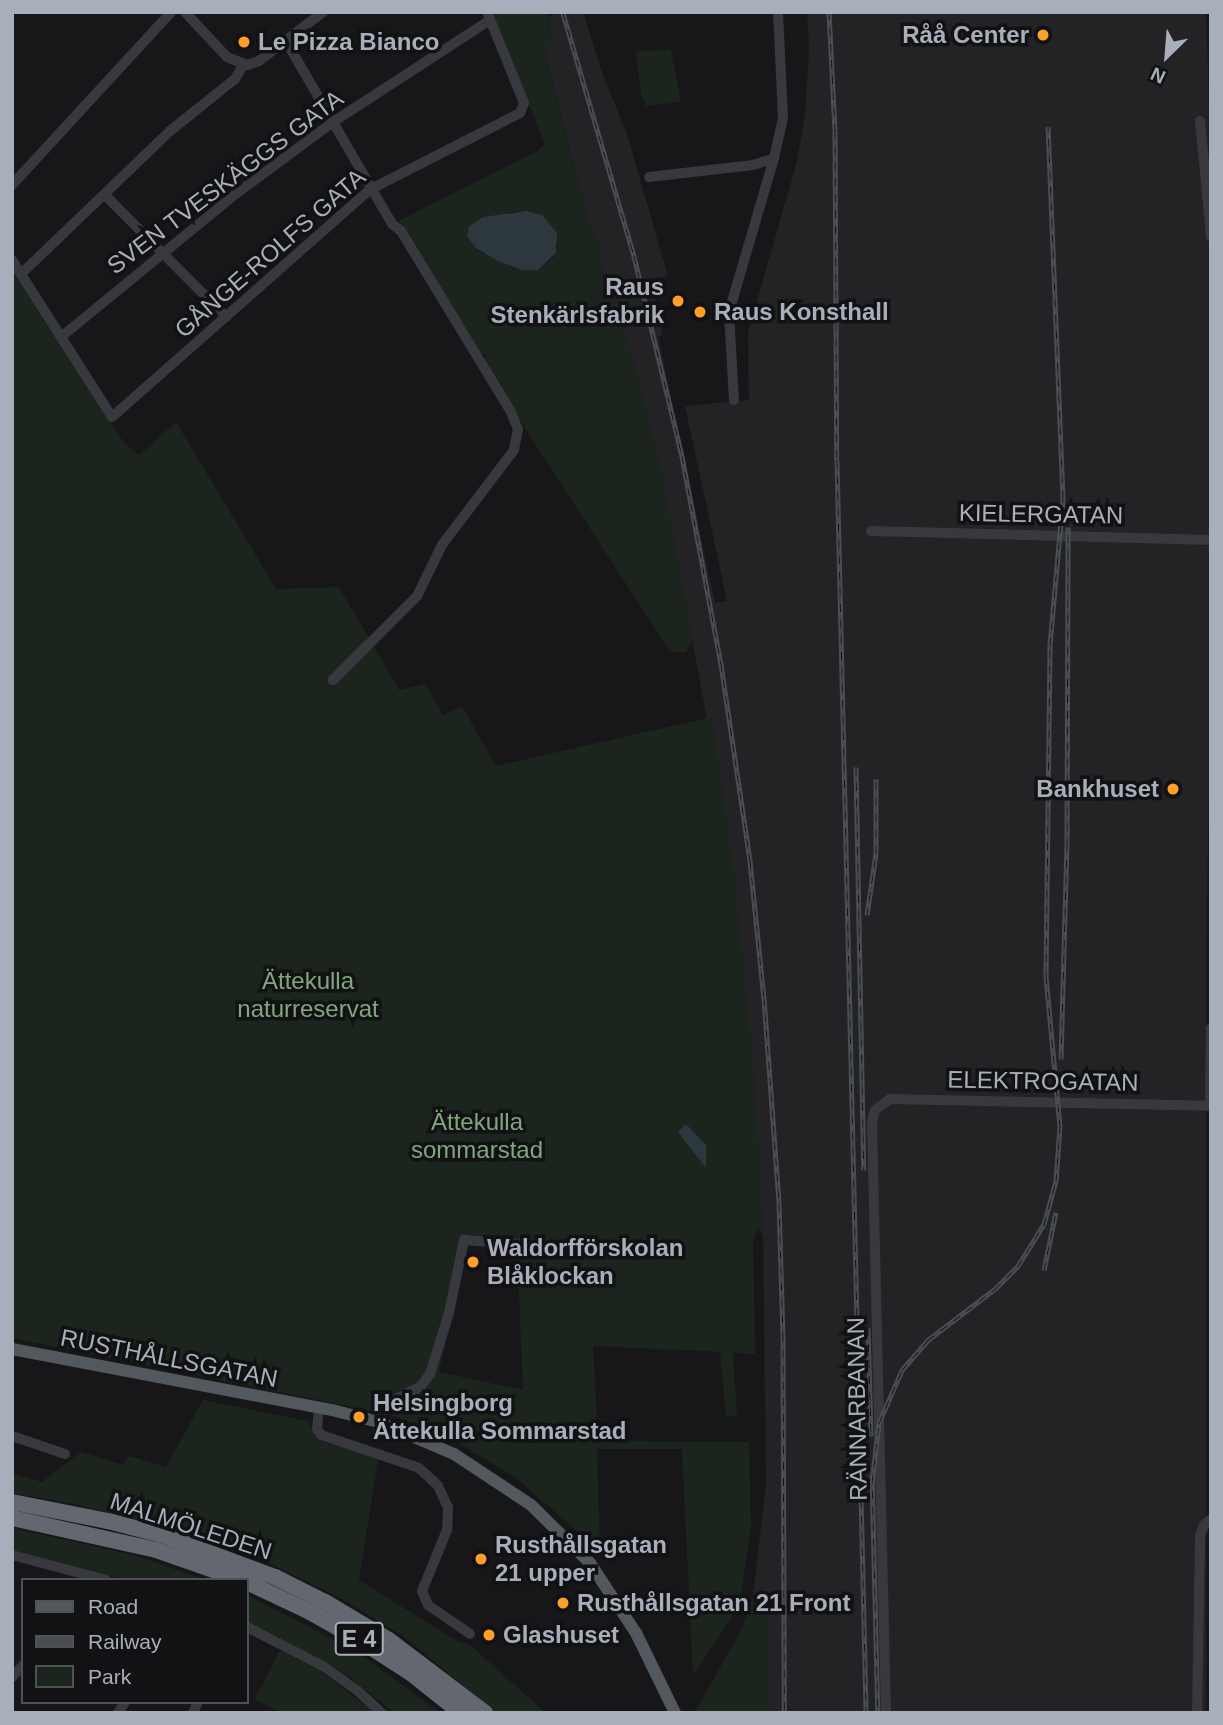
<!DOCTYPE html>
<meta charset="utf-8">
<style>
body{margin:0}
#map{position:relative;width:1223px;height:1725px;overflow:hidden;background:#171719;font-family:Helvetica,sans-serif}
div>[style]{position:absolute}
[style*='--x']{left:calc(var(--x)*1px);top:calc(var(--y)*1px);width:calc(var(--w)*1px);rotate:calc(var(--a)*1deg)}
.built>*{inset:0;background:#232326}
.green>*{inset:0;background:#1c251d}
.water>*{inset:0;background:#2c383e}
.minor>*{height:10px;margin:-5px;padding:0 5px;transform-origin:5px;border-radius:5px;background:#38393e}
.major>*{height:12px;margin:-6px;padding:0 6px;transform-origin:6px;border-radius:6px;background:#53575e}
.highway>*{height:16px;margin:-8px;padding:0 8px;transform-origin:8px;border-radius:8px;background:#636870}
.rail>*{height:5px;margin-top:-2.5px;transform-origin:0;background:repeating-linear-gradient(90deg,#121214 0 8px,#4a4e54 0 16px);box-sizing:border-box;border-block:2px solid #4a4e54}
.dots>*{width:19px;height:19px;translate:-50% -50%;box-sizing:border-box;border:4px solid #121214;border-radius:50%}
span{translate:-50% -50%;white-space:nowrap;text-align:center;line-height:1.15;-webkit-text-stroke:7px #121214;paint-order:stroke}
.shield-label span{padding:2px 5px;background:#121214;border:2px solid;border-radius:5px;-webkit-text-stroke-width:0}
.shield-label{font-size:23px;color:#a8afba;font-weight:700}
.poi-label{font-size:24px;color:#a8afba;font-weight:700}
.right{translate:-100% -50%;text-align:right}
.left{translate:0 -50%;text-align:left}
.street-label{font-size:24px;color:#a8afba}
.park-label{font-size:24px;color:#80a67e}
.frame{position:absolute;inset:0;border:14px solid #a8afba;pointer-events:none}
.legend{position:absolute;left:21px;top:1578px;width:228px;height:126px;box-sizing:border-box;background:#121214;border:2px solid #4e5156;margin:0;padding:9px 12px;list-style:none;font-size:21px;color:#a8afba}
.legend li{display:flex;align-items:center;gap:14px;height:35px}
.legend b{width:35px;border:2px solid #4e5156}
.north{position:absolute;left:1132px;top:21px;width:70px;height:70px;-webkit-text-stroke:5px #121214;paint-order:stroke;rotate:205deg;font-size:19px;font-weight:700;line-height:28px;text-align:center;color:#a8afba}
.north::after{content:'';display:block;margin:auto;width:24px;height:32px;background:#a8afba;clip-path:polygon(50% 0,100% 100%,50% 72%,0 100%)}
</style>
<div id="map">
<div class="built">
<i style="clip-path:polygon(560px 12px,583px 12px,603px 75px,627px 134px,668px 276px,650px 279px,663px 335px,658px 336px,715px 603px,727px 601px,685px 406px,749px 400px,748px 332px,797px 161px,805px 115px,809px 50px,807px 12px,1206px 12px,1211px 166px,1211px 680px,1206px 956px,1206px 1713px,767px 1713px,766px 1615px,753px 1596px,766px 1484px,763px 1236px,745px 1005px,713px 751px,659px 463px,624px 329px,615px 330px,598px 247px,586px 214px,543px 46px,551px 39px,548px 17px)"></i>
</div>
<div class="green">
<i style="clip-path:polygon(evenodd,492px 12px,547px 12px,551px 40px,543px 47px,586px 214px,598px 247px,615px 329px,624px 328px,659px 463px,693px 639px,686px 652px,674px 652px,667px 647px,484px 365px,483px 360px,487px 354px,476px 354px,399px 221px,538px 151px,545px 144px,492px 12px,517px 211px,538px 213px,558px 246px,554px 257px,538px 270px,515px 268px,480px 251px,467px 234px,469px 226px,477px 220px,517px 211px)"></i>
<i style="clip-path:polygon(671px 50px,681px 102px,646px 106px,641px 93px,636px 51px)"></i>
<i style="clip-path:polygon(evenodd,12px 267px,124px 443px,139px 455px,176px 422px,276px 589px,339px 587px,399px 690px,425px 684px,443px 715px,462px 706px,496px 766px,712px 717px,733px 866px,754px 1073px,763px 1236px,758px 1228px,753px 1241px,755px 1354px,733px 1353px,737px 1417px,726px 1415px,720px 1352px,593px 1346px,598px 1441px,749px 1442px,751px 1525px,741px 1595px,733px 1615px,693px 1675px,682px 1449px,597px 1449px,600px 1551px,516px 1478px,459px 1443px,392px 1415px,12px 1338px,12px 267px,468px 1244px,517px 1247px,523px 1390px,439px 1372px,468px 1244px)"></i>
<i style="clip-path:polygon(203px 1400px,308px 1421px,317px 1440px,378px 1459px,359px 1580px,458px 1642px,470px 1645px,546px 1713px,497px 1713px,403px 1636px,344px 1600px,261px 1559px,189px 1533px,79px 1505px,12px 1493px,12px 1473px,42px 1482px,81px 1452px,123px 1465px,129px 1456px,166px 1467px)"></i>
<i style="clip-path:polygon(12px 1528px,133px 1555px,207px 1580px,125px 1580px,12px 1550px)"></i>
<i style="clip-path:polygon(247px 1595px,357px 1652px,441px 1713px,394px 1713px,351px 1678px,324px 1661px,247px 1622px)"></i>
<i style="clip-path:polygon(753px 1596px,766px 1615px,767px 1713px,694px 1713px,741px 1631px)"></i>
<i style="clip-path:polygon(280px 1650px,319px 1670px,375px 1713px,281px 1713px,255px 1699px)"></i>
</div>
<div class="water">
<i style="clip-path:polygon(526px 211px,542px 215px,557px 233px,556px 253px,538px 270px,522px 270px,498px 261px,476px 248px,467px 236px,469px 226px,483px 217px)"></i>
<i style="clip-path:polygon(686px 1124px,706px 1145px,706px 1168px,678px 1132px)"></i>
</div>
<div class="minor">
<i style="--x:185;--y:12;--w:62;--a:47"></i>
<i style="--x:227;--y:57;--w:22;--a:22"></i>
<i style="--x:247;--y:65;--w:13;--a:-18"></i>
<i style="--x:259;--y:61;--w:81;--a:-37.4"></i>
<i style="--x:286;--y:41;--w:211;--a:59.9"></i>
<i style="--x:392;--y:224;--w:11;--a:38"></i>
<i style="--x:401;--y:231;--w:212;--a:58.7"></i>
<i style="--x:511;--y:412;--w:18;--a:68"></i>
<i style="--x:518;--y:429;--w:21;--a:101"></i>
<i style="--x:514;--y:450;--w:119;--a:127.2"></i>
<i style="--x:442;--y:545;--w:57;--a:116.1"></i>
<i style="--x:417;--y:596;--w:119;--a:135"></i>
<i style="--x:1200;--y:121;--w:116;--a:84.5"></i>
<i style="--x:649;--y:177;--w:105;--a:-6.6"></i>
<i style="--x:753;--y:165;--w:22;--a:-18"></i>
<i style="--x:774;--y:158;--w:41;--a:-77.3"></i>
<i style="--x:783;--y:118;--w:106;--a:-92.7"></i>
<i style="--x:12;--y:185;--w:235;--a:-47.4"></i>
<i style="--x:105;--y:195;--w:172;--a:45.2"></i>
<i style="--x:12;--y:260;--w:186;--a:57.5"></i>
<i style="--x:112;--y:417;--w:345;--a:-41.4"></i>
<i style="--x:371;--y:189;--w:167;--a:-27"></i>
<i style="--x:520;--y:113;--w:11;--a:-68"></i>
<i style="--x:524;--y:103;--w:98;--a:-112.1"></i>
<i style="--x:21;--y:274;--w:207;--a:-43.8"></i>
<i style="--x:170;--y:131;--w:83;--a:-38.7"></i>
<i style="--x:235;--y:79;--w:16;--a:-60"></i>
<i style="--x:61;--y:337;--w:227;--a:-39.3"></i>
<i style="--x:237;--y:193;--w:119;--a:-36.5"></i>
<i style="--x:333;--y:122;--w:187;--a:-33"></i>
<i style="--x:734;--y:400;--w:88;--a:-93.3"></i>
<i style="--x:729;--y:312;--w:160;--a:-73.7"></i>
<i style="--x:871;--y:531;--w:340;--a:1.5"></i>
<i style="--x:1210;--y:1105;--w:77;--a:-89.3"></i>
<i style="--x:319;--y:1407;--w:22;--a:95"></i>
<i style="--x:317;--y:1429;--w:7;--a:56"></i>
<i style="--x:321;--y:1435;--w:103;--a:18.6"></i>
<i style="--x:419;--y:1468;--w:26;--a:43"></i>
<i style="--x:438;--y:1486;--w:23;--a:65"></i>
<i style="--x:448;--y:1507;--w:23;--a:92"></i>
<i style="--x:447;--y:1530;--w:66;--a:112.3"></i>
<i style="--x:422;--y:1591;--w:15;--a:67"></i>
<i style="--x:428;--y:1605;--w:51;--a:34.6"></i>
<i style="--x:379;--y:1422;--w:21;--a:-65"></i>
<i style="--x:388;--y:1403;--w:37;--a:-27"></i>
<i style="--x:421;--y:1386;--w:15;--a:-53"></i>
<i style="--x:430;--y:1374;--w:64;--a:-72.7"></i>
<i style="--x:449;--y:1313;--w:75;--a:-78.4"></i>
<i style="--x:464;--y:1240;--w:130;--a:4.4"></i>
<i style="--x:12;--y:1436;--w:56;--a:18.8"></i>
<i style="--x:12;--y:1555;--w:97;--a:14.9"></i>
<i style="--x:247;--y:1627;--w:85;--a:27.2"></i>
<i style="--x:323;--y:1666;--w:43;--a:35.5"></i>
<i style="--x:358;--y:1691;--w:33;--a:43"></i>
<i style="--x:12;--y:1677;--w:16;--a:-47"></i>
<i style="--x:118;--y:1713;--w:13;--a:-58"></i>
<i style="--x:193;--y:1713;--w:12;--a:-66"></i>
<i style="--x:886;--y:1713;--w:591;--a:-91.36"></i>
<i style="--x:872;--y:1122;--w:12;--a:-76"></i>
<i style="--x:875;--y:1110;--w:19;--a:-36"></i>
<i style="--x:890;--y:1099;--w:321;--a:1.2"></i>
<i style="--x:1197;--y:1713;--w:177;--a:-89"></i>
<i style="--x:1200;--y:1536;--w:12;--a:-70"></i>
<i style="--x:1204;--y:1525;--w:9;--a:-41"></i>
</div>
<div class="major">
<i style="--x:12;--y:1349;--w:326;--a:10.8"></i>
<i style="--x:332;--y:1410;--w:49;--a:14.3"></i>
<i style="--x:379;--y:1422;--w:82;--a:23.1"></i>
<i style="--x:454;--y:1454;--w:92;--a:33.5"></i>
<i style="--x:531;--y:1505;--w:83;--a:44.5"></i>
<i style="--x:590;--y:1563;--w:84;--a:56.7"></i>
<i style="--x:636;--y:1633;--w:89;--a:64"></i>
</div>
<div class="highway">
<i style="--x:12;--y:1502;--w:98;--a:11.2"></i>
<i style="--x:108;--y:1521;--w:56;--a:14.5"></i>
<i style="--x:162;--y:1535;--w:121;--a:20.4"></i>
<i style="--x:275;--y:1577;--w:56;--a:26.6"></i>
<i style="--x:325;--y:1602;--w:74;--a:30.7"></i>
<i style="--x:389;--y:1640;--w:121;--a:37.2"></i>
<i style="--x:12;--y:1518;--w:148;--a:12.5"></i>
<i style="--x:156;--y:1550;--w:91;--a:19.2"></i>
<i style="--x:247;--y:1582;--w:70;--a:25.5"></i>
<i style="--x:310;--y:1612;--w:59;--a:29.6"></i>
<i style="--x:361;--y:1641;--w:61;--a:32.9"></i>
<i style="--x:412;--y:1674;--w:63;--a:38.5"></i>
</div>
<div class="rail">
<i style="--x:829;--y:12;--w:118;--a:87.1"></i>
<i style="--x:835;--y:130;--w:330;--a:89.7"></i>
<i style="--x:837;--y:460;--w:1253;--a:88.67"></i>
<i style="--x:563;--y:13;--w:253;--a:73.7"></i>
<i style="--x:634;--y:256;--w:206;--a:76.5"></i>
<i style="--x:682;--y:456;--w:212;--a:79.4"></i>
<i style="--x:721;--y:664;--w:199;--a:81.6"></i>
<i style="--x:750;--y:861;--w:138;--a:84.2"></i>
<i style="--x:764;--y:998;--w:206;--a:85.8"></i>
<i style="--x:779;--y:1203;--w:131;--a:88.3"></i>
<i style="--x:783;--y:1334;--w:379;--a:89.8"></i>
<i style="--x:856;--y:767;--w:403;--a:88.9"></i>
<i style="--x:867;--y:915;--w:63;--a:-81.7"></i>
<i style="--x:876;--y:853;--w:74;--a:-90"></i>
<i style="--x:1061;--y:1059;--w:213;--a:-88.4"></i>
<i style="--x:1067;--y:846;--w:319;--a:-89.8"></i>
<i style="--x:1044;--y:1270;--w:59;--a:-78.3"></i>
<i style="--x:868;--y:1328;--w:108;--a:88.4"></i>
<i style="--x:872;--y:1475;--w:238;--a:88.6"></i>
<i style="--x:872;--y:1483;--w:60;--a:-83.3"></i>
<i style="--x:879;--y:1423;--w:58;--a:-66.5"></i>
<i style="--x:902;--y:1370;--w:40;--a:-49"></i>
<i style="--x:928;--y:1340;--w:84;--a:-37.3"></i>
<i style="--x:995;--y:1289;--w:33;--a:-45"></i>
<i style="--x:1018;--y:1266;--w:49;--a:-58.2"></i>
<i style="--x:1044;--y:1224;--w:45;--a:-74.4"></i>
<i style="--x:1056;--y:1181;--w:54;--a:-85.8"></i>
<i style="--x:1060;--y:1127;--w:151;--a:-95.3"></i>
<i style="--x:1046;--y:977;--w:332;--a:-89.3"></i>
<i style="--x:1050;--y:645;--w:148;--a:-84.9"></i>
<i style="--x:1063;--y:498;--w:372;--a:-92.3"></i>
</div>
<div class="dots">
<i style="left:1043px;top:35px;background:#fd9f2a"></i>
<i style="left:244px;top:42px;background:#fd9f2a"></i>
<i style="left:678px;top:301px;background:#fd9f2a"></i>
<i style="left:700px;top:312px;background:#fd9f2a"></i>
<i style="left:1173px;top:789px;background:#fd9f2a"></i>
<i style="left:473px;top:1262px;background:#fd9f2a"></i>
<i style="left:359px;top:1417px;background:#fd9f2a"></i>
<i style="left:481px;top:1559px;background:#fd9f2a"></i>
<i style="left:563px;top:1603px;background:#fd9f2a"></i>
<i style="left:489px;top:1635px;background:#fd9f2a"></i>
</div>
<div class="shield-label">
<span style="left:359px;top:1639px">E 4</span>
</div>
<div class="poi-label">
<span class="right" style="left:1029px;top:35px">Råå Center</span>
<span class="left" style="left:258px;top:42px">Le Pizza Bianco</span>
<span class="right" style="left:664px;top:301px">Raus<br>Stenkärlsfabrik</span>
<span class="left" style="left:714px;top:312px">Raus Konsthall</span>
<span class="right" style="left:1159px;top:789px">Bankhuset</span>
<span class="left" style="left:487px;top:1262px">Waldorfförskolan<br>Blåklockan</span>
<span class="left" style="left:373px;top:1417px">Helsingborg<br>Ättekulla Sommarstad</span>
<span class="left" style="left:495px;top:1559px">Rusthållsgatan<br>21 upper</span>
<span class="left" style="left:577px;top:1603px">Rusthållsgatan 21 Front</span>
<span class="left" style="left:503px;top:1635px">Glashuset</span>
</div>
<div class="street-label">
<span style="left:225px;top:182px;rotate:-37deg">SVEN TVESKÄGGS GATA</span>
<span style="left:270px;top:253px;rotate:-41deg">GÅNGE-ROLFS GATA</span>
<span style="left:1041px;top:514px;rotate:1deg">KIELERGATAN</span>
<span style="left:1043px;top:1081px;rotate:1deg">ELEKTROGATAN</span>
<span style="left:169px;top:1358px;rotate:11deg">RUSTHÅLLSGATAN</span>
<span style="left:857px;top:1409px;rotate:-91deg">RÄNNARBANAN</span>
<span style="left:191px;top:1526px;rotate:18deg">MALMÖLEDEN</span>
</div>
<div class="park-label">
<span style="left:308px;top:995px">Ättekulla<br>naturreservat</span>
<span style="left:477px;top:1136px">Ättekulla<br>sommarstad</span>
</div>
<div class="frame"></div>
<ul class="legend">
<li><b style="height:9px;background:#53575e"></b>Road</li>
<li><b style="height:9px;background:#4a4e54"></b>Railway</li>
<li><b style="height:19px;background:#1c251d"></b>Park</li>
</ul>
<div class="north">N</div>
</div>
